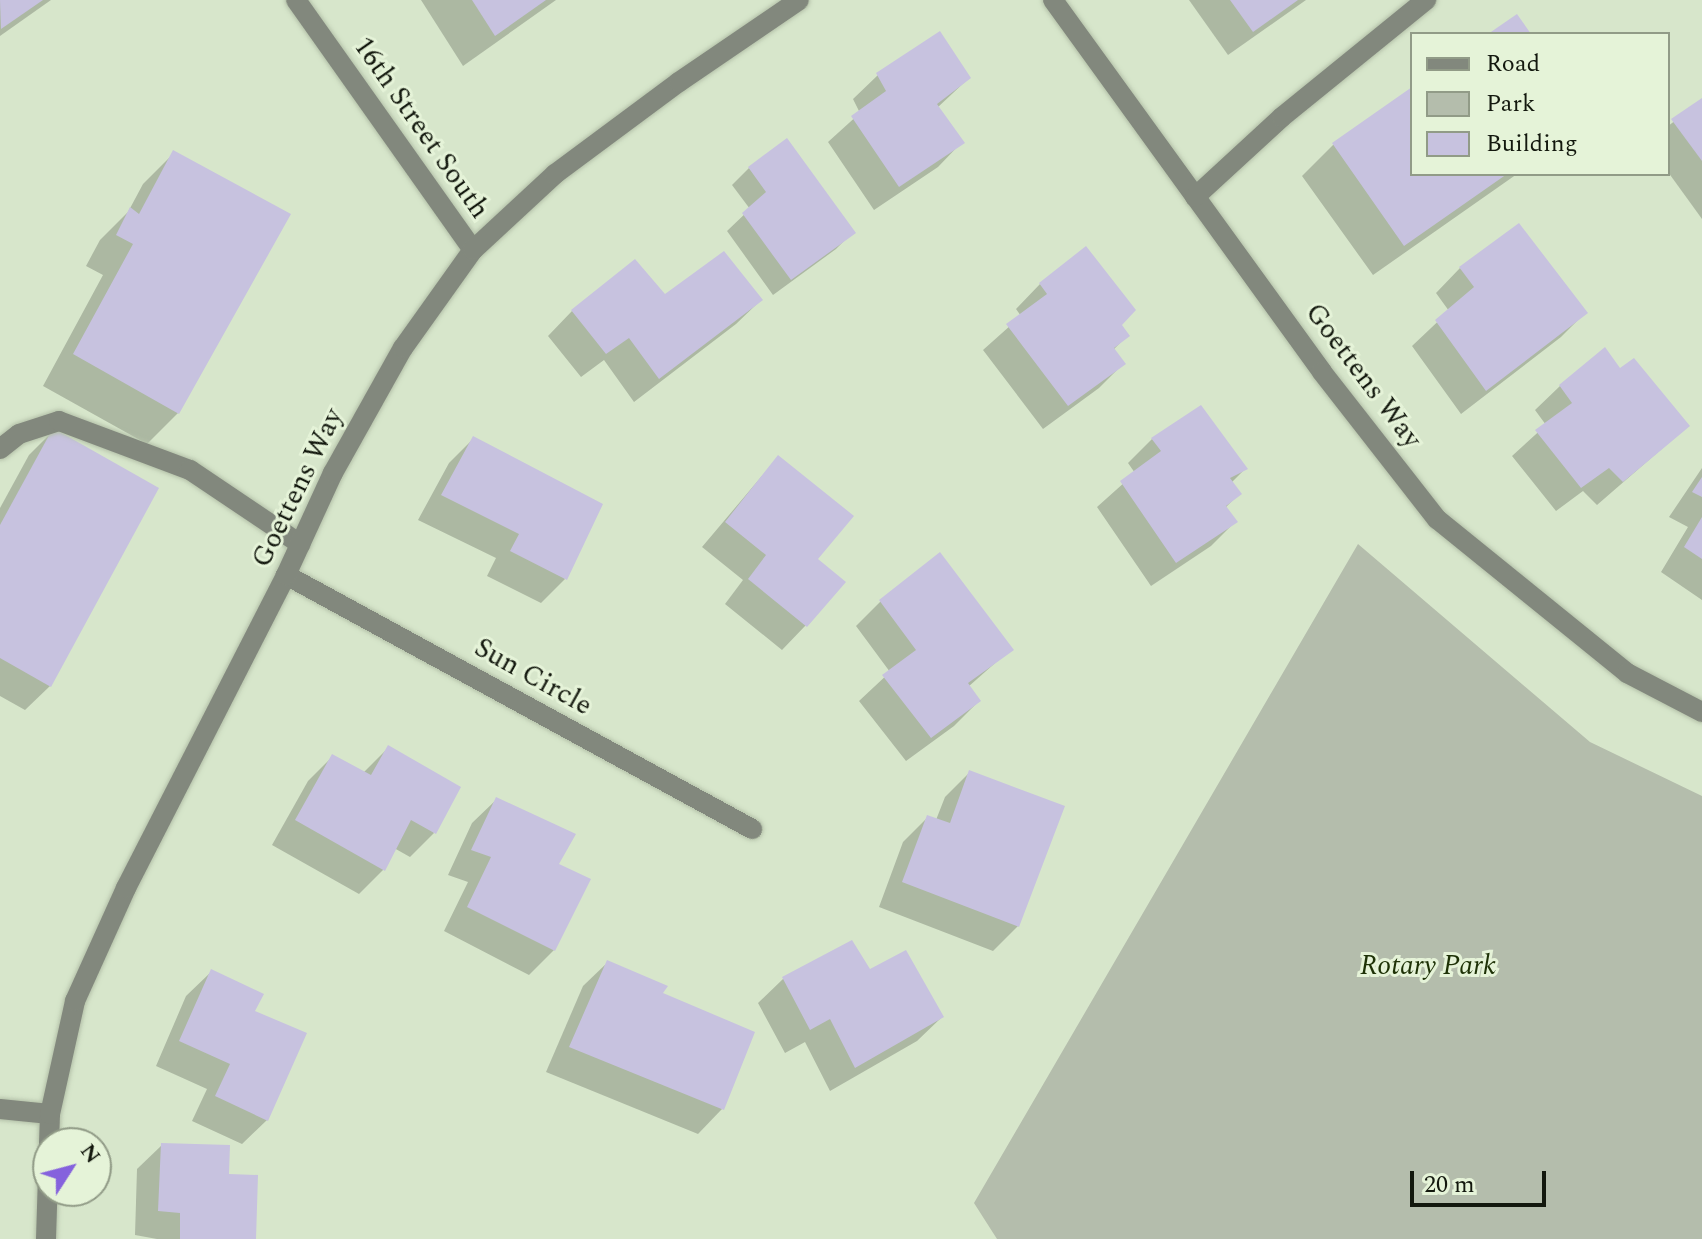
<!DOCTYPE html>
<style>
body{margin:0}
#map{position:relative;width:1702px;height:1239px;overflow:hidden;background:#d7e6cb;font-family:Spectral,serif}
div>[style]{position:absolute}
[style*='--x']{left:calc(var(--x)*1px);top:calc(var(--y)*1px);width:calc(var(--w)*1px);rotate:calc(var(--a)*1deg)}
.green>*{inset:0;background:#b4bdac}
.shadow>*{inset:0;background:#0003}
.building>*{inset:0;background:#c7c2df}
.roads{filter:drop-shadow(0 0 2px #b4c1a9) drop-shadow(0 0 2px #b4c1a9)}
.minor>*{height:20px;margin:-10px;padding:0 10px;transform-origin:10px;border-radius:10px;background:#82887d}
span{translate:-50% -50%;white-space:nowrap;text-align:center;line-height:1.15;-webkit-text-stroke:6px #e5f3d8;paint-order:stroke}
.street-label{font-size:28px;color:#13180e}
.park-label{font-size:28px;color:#1d3106;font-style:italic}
.legend{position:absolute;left:1410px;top:32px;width:260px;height:144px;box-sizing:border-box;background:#e5f3d8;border:2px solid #919b87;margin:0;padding:10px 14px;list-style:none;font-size:24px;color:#13180e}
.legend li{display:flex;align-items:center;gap:16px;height:40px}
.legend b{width:40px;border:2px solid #919b87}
.north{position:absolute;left:32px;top:1127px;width:80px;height:80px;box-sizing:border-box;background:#e5f3d8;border:2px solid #919b87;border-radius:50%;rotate:54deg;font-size:22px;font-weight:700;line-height:32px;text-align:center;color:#13180e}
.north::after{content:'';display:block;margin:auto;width:28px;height:36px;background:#8562dd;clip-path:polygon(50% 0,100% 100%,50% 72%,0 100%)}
.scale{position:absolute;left:1410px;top:1171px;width:136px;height:36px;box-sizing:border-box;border:4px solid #13180e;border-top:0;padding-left:10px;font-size:24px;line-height:28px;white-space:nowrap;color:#13180e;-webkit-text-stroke:6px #e5f3d8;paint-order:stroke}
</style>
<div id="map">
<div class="green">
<i style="clip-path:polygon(1358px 544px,1590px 742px,1702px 796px,1702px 1239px,997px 1239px,974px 1203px)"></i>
</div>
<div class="shadow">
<i style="clip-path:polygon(0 0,51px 0,0 36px)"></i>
<i style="clip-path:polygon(421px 0,556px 0,463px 66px)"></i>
<i style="clip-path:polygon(1189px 0,1306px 0,1228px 55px)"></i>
<i style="clip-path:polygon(878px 75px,969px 78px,937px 108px,962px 142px,938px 167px,874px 210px,828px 142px,860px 113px,853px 99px)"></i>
<i style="clip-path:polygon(1412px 90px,1412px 174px,1517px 174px,1373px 275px,1302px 176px,1333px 145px)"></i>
<i style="clip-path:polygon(1702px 101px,1702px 219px,1668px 172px,1668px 126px)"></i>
<i style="clip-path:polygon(174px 153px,178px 413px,147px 444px,43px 386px,103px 275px,86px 266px,100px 240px,128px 212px,143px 184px)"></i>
<i style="clip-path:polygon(749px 168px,853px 232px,836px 249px,773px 295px,727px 231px,750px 209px,732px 185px)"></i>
<i style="clip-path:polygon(635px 262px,664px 297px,761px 300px,736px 324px,634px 402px,604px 360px,581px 377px,548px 336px,572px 311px)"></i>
<i style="clip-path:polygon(1460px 268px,1585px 313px,1561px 337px,1461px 414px,1412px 346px,1449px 311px,1436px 293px)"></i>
<i style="clip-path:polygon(1040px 284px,1120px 324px,1128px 335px,1113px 350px,1123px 364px,1099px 388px,1043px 429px,983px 350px,1021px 316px,1016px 309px)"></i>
<i style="clip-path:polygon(1620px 371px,1688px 426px,1597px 505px,1583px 491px,1556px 511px,1512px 456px,1546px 425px,1535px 410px,1560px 386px)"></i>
<i style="clip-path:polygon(53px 431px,50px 686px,25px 710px,0 696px,0 508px,29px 455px)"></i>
<i style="clip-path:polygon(473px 439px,565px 579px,541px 603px,487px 576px,496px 558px,418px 520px,449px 463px)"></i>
<i style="clip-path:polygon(1152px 439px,1245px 469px,1231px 483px,1239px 494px,1225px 508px,1235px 522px,1211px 546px,1151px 586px,1097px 507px,1135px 473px,1128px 463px)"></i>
<i style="clip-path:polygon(778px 457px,815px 560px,806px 625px,782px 650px,725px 604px,743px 580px,702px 547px)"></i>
<i style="clip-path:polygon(1702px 468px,1702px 600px,1661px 572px,1688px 527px,1669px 517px)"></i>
<i style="clip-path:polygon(881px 601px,1011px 649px,968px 687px,979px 701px,954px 726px,906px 761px,859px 701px,890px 672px,856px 626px)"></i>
<i style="clip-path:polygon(389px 747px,434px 833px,410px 857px,394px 848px,383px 870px,359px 894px,272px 845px,308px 781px,332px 757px,364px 772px)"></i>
<i style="clip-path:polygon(969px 773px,1018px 926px,993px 951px,879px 907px,903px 842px,928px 817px,936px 820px,945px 797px)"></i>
<i style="clip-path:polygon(497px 799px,556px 865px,554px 950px,529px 975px,444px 931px,468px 882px,448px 875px,472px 823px)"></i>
<i style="clip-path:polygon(852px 942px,869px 972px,942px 1017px,917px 1041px,830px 1091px,805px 1042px,785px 1053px,758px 1003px,783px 979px)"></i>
<i style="clip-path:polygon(608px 962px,660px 993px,722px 1109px,698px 1134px,546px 1072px,583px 986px)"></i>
<i style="clip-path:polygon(211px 972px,252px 1012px,267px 1120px,242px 1144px,192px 1121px,207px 1089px,156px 1066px,186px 996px)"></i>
<i style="clip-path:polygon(162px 1145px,227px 1176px,254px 1239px,157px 1239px,135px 1235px,137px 1169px)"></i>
</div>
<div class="building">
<i style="clip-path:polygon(0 0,43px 0,1px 29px)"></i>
<i style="clip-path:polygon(472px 0,546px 0,495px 36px)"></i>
<i style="clip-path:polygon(1230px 0,1298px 0,1253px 32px)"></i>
<i style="clip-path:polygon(1517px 14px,1531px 34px,1488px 34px)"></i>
<i style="clip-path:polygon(940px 31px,971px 78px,937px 104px,965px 143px,899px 187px,851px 116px,886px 91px,876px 73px)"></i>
<i style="clip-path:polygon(1412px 87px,1412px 174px,1507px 174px,1404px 246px,1332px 143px)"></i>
<i style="clip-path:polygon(1702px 98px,1702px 161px,1671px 119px)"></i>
<i style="clip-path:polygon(787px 138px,856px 233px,791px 280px,742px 213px,766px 192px,748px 167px)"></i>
<i style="clip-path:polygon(173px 150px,291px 214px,179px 414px,73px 354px,133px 244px,116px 235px,130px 207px,139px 214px)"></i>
<i style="clip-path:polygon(1519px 223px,1588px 313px,1486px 391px,1435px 320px,1474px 287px,1459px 267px)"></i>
<i style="clip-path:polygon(1086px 246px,1136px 310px,1122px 325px,1130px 336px,1114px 348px,1126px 364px,1068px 406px,1006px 324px,1047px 294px,1039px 283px)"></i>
<i style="clip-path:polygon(724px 251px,763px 300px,659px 379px,629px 338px,606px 354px,571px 310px,635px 259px,665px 294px)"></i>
<i style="clip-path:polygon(1605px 347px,1620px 368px,1634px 358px,1690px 426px,1623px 482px,1609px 468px,1581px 488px,1535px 430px,1572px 403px,1559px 385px)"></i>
<i style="clip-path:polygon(1201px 405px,1248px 469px,1230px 478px,1242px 494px,1226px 506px,1238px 522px,1176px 563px,1120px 481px,1161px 451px,1151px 438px)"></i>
<i style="clip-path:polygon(53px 428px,159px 488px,51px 687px,0 658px,0 525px)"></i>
<i style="clip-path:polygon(473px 436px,603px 504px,567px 580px,510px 551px,519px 534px,441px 495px)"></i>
<i style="clip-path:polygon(778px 455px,854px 516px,818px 559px,846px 582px,807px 627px,748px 579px,766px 555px,725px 522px)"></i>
<i style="clip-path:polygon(1702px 477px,1702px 497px,1692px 492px)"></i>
<i style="clip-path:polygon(1702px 517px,1702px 559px,1684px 547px)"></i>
<i style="clip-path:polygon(940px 552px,1014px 650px,968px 683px,981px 701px,931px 738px,882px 675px,916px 650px,879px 600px)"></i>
<i style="clip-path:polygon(388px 745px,461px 787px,436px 834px,411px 820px,385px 871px,295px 820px,332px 754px,371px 775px)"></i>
<i style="clip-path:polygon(969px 770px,1065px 806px,1019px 927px,902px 882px,927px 815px,950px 823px)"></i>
<i style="clip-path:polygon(496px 797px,576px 834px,559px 864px,591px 879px,555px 951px,467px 907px,491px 857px,471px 850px)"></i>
<i style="clip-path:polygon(852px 940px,870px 969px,906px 950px,944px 1017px,855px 1068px,830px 1019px,810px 1030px,782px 977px)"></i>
<i style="clip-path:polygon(607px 960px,668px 986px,663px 993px,755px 1032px,724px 1110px,569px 1047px)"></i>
<i style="clip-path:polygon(211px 969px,264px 994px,255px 1011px,307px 1033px,268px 1121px,215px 1096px,230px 1064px,179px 1041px)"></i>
<i style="clip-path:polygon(161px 1143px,230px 1145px,229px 1174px,258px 1175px,256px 1239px,180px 1239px,180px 1213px,158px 1211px)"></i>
</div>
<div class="roads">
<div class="minor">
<i style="--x:296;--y:0;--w:306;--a:54.7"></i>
<i style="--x:1053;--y:0;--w:459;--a:54.1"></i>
<i style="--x:1322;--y:372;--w:187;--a:52"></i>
<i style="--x:1437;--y:519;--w:245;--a:39"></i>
<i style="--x:1627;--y:673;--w:85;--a:27.5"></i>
<i style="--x:1195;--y:197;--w:118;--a:-42.6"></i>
<i style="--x:1282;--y:117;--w:186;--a:-39.1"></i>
<i style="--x:0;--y:449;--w:24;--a:-38"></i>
<i style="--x:19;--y:434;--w:42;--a:-18"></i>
<i style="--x:59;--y:421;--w:140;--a:20.5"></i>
<i style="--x:190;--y:470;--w:133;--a:33.9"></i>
<i style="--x:286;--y:575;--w:531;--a:28.59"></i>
<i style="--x:0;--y:1109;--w:50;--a:5.7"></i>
<i style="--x:49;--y:1143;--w:29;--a:-88"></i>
<i style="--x:50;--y:1114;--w:116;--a:-77.5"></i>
<i style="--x:75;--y:1001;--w:124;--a:-65.7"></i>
<i style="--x:126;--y:888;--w:352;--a:-62.9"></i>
<i style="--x:286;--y:575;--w:112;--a:-65.3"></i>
<i style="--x:333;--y:473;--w:143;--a:-60.8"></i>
<i style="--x:403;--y:348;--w:120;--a:-54.5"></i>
<i style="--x:473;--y:250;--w:112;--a:-42.8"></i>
<i style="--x:555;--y:174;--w:154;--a:-36.6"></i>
<i style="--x:679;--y:82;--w:145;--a:-34.3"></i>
<i style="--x:46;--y:1239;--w:62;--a:-88.2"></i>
</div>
</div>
<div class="street-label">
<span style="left:421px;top:128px;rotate:55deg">16th Street South</span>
<span style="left:1363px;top:376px;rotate:53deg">Goettens Way</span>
<span style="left:298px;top:488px;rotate:-64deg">Goettens Way</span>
<span style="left:533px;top:677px;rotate:29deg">Sun Circle</span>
</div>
<div class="park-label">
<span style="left:1428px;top:966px">Rotary Park</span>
</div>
<ul class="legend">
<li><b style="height:10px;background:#82887d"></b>Road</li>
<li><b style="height:22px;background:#b4bdac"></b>Park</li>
<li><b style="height:22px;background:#c7c2df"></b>Building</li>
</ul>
<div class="north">N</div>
<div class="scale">20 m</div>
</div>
